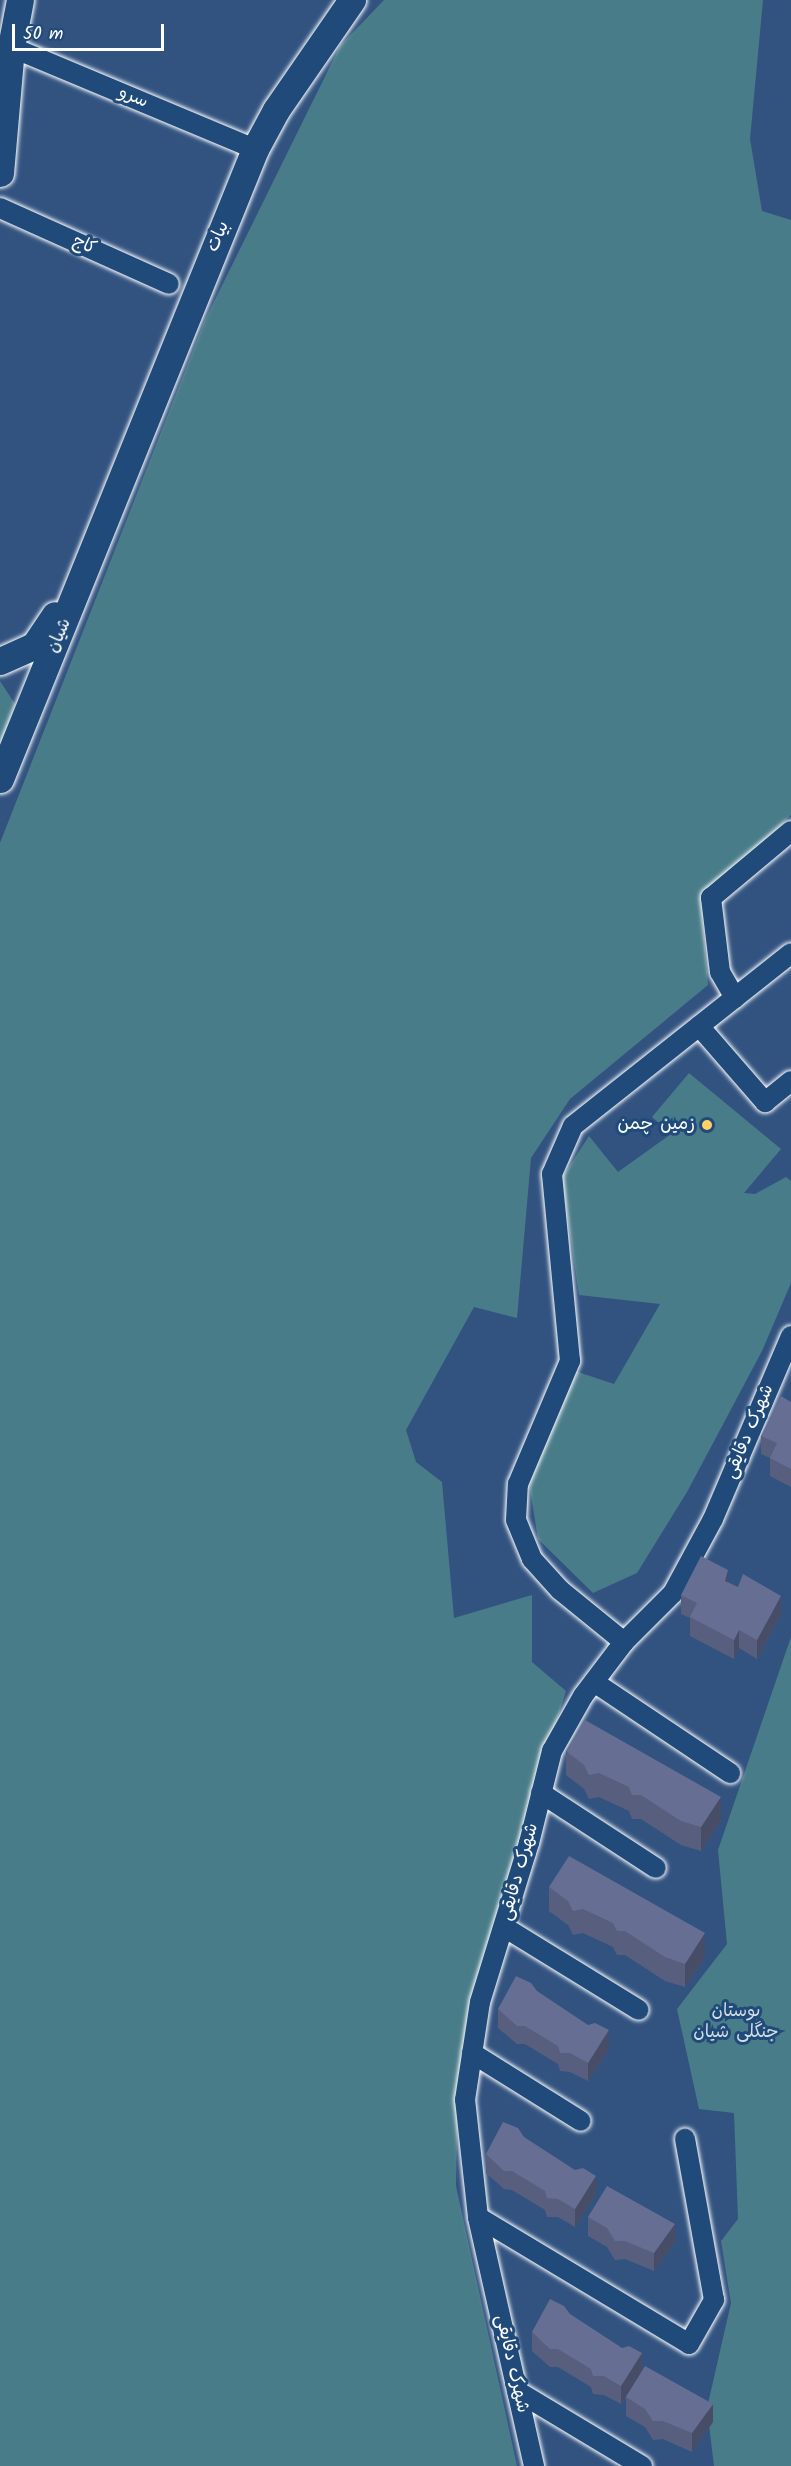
<!DOCTYPE html>
<meta charset="utf-8">
<style>
body{margin:0}
#map{position:relative;width:791px;height:2466px;overflow:hidden;background:#325380;font-family:Kalam,"Playpen Sans Arabic",sans-serif}
div>[style]{position:absolute}
[style*='--x']{left:calc(var(--x)*1px);top:calc(var(--y)*1px);width:calc(var(--w)*1px);rotate:calc(var(--a)*1deg)}
.green>*{inset:0;background:#497c89}
.roads{filter:drop-shadow(0 0 2px #fff) drop-shadow(0 0 2px #fff)}
.street>*{height:20px;margin:-10px;padding:0 10px;transform-origin:10px;border-radius:10px;background:#1f4a7a}
.secondary>*{height:27px;margin:-13.5px;padding:0 13.5px;transform-origin:13.5px;border-radius:13.5px;background:#1f4a7a}
.wall>*{inset:0;background:#585f7e}
.shaded-wall>*{inset:0;background:#474d67}
.building>*{inset:0;background:#666e93}
.dots>*{width:16px;height:16px;translate:-50% -50%;box-sizing:border-box;border:3px solid #1f4a7a;border-radius:50%}
span{translate:-50% -50%;white-space:nowrap;text-align:center;line-height:1.15;-webkit-text-stroke:6px #1f4a7a;paint-order:stroke}
.street-label{font-size:18px;color:#fff}
.poi-label{font-size:18px;color:#fff}
.right{translate:-100% -50%;text-align:right}
.park-label{font-size:18px;color:#d2dee2}
.scale{position:absolute;left:12px;top:24px;width:152px;height:27px;box-sizing:border-box;border:3px solid #fff;border-top:0;padding-left:8px;font-size:18px;line-height:21px;white-space:nowrap;color:#fff;-webkit-text-stroke:4px #1f4a7a;paint-order:stroke}
</style>
<div id="map">
<div class="green">
<i style="clip-path:polygon(384px 0,763px 0,750px 139px,762px 211px,791px 220px,791px 815px,701px 900px,708px 985px,570px 1099px,531px 1158px,517px 1318px,474px 1307px,406px 1430px,416px 1462px,442px 1482px,454px 1618px,532px 1595px,532px 1662px,566px 1691px,475px 1991px,458px 2077px,456px 2186px,517px 2466px,0 2466px,0 843px,205px 320px,340px 46px)"></i>
<i style="clip-path:polygon(0 681px,15px 704px,0 748px)"></i>
<i style="clip-path:polygon(689px 1073px,781px 1149px,744px 1193px,755px 1194px,786px 1177px,791px 1181px,791px 1283px,762px 1351px,687px 1492px,637px 1573px,593px 1593px,538px 1539px,524px 1451px,557px 1365px,614px 1384px,660px 1304px,579px 1295px,562px 1178px,589px 1136px,618px 1172px,671px 1134px,652px 1117px)"></i>
<i style="clip-path:polygon(791px 1637px,791px 2466px,714px 2466px,707px 2408px,731px 2303px,721px 2241px,738px 2219px,734px 2113px,699px 2109px,677px 2009px,727px 1944px,718px 1850px)"></i>
</div>
<div class="roads">
<div class="street">
<i style="--x:11;--y:47;--w:264;--a:22.7"></i>
<i style="--x:0;--y:208;--w:185;--a:24.2"></i>
<i style="--x:735;--y:998;--w:30;--a:-120"></i>
<i style="--x:720;--y:972;--w:75;--a:-96.9"></i>
<i style="--x:711;--y:898;--w:104;--a:-39.9"></i>
<i style="--x:699;--y:1026;--w:101;--a:49"></i>
<i style="--x:765;--y:1102;--w:33;--a:-39"></i>
<i style="--x:624;--y:1642;--w:82;--a:-140.9"></i>
<i style="--x:560;--y:1590;--w:42;--a:-132.1"></i>
<i style="--x:532;--y:1559;--w:42;--a:-112.3"></i>
<i style="--x:516;--y:1520;--w:36;--a:-87"></i>
<i style="--x:518;--y:1484;--w:134;--a:-67.1"></i>
<i style="--x:570;--y:1361;--w:188;--a:-95.5"></i>
<i style="--x:552;--y:1174;--w:52;--a:-66.4"></i>
<i style="--x:573;--y:1126;--w:278;--a:-38.4"></i>
<i style="--x:594;--y:1682;--w:164;--a:33.8"></i>
<i style="--x:541;--y:1793;--w:137;--a:33.1"></i>
<i style="--x:504;--y:1927;--w:158;--a:31.6"></i>
<i style="--x:472;--y:2053;--w:128;--a:32"></i>
<i style="--x:478;--y:2217;--w:246;--a:31"></i>
<i style="--x:689;--y:2344;--w:51;--a:-60.4"></i>
<i style="--x:714;--y:2300;--w:164;--a:-100.2"></i>
<i style="--x:517;--y:2391;--w:146;--a:31"></i>
<i style="--x:534;--y:2466;--w:255;--a:-102.7"></i>
<i style="--x:478;--y:2217;--w:118;--a:-96.3"></i>
<i style="--x:465;--y:2100;--w:99;--a:-81.3"></i>
<i style="--x:480;--y:2002;--w:166;--a:-72.9"></i>
<i style="--x:529;--y:1843;--w:95;--a:-76"></i>
<i style="--x:552;--y:1751;--w:63;--a:-60.6"></i>
<i style="--x:583;--y:1696;--w:68;--a:-52.8"></i>
<i style="--x:624;--y:1642;--w:69;--a:-45"></i>
<i style="--x:673;--y:1593;--w:84;--a:-61.6"></i>
<i style="--x:713;--y:1519;--w:199;--a:-66.9"></i>
</div>
<div class="secondary">
<i style="--x:0;--y:173;--w:126;--a:-85"></i>
<i style="--x:11;--y:47;--w:48;--a:-79.2"></i>
<i style="--x:0;--y:661;--w:37;--a:-24"></i>
<i style="--x:34;--y:646;--w:37;--a:-56"></i>
<i style="--x:0;--y:779;--w:680;--a:-67.96"></i>
<i style="--x:255;--y:149;--w:44;--a:-61.7"></i>
<i style="--x:276;--y:110;--w:134;--a:-55.4"></i>
</div>
</div>
<div class="wall">
<i style="clip-path:polygon(791px 1402px,791px 1487px,770px 1476px,770px 1458px,761px 1454px,761px 1436px)"></i>
<i style="clip-path:polygon(728px 1582px,781px 1614px,757px 1659px,739px 1648px,734px 1659px,690px 1636px,690px 1618px,681px 1614px,681px 1595px)"></i>
<i style="clip-path:polygon(566px 1751px,721px 1821px,701px 1851px,681px 1845px,641px 1819px,632px 1819px,629px 1811px,599px 1797px,589px 1799px,584px 1789px,566px 1775px)"></i>
<i style="clip-path:polygon(549px 1887px,705px 1957px,685px 1987px,665px 1981px,625px 1955px,617px 1955px,613px 1947px,583px 1933px,573px 1935px,568px 1925px,549px 1911px)"></i>
<i style="clip-path:polygon(498px 2009px,609px 2049px,588px 2081px,570px 2072px,560px 2071px,558px 2064px,525px 2044px,517px 2044px,498px 2028px)"></i>
<i style="clip-path:polygon(486px 2154px,596px 2194px,575px 2227px,558px 2217px,547px 2217px,545px 2210px,512px 2190px,504px 2189px,486px 2173px)"></i>
<i style="clip-path:polygon(588px 2217px,675px 2242px,654px 2271px,625px 2259px,615px 2260px,607px 2247px,588px 2236px)"></i>
<i style="clip-path:polygon(570px 2314px,642px 2370px,713px 2422px,692px 2452px,663px 2439px,653px 2440px,645px 2427px,626px 2416px,626px 2397px,629px 2393px,621px 2404px,604px 2395px,593px 2394px,591px 2387px,558px 2367px,550px 2367px,532px 2351px,532px 2332px)"></i>
</div>
<div class="shaded-wall">
<i style="clip-path:polygon(728px 1570px,728px 1589px,725px 1581px)"></i>
<i style="clip-path:polygon(781px 1596px,781px 1614px,757px 1659px,757px 1640px)"></i>
<i style="clip-path:polygon(739px 1630px,739px 1648px,734px 1659px,734px 1640px)"></i>
<i style="clip-path:polygon(721px 1797px,721px 1821px,701px 1851px,701px 1827px)"></i>
<i style="clip-path:polygon(705px 1933px,705px 1957px,685px 1987px,685px 1964px)"></i>
<i style="clip-path:polygon(609px 2030px,609px 2049px,588px 2081px,588px 2063px)"></i>
<i style="clip-path:polygon(596px 2176px,596px 2194px,575px 2227px,575px 2209px)"></i>
<i style="clip-path:polygon(675px 2224px,675px 2242px,654px 2271px,654px 2253px)"></i>
<i style="clip-path:polygon(642px 2353px,642px 2372px,621px 2404px,621px 2386px)"></i>
<i style="clip-path:polygon(713px 2404px,713px 2422px,692px 2452px,692px 2433px)"></i>
</div>
<div class="building">
<i style="clip-path:polygon(781px 1396px,791px 1402px,791px 1469px,770px 1458px,777px 1443px,761px 1436px)"></i>
<i style="clip-path:polygon(701px 1556px,728px 1570px,725px 1581px,738px 1587px,743px 1574px,781px 1596px,757px 1640px,739px 1630px,734px 1640px,690px 1617px,697px 1603px,681px 1595px)"></i>
<i style="clip-path:polygon(585px 1720px,721px 1797px,701px 1827px,681px 1821px,641px 1795px,632px 1795px,629px 1787px,599px 1773px,589px 1775px,584px 1765px,566px 1751px)"></i>
<i style="clip-path:polygon(569px 1856px,705px 1933px,685px 1964px,665px 1957px,625px 1931px,617px 1931px,613px 1923px,583px 1909px,573px 1911px,568px 1901px,549px 1887px)"></i>
<i style="clip-path:polygon(516px 1976px,531px 1983px,537px 1991px,588px 2025px,595px 2023px,609px 2030px,588px 2063px,570px 2053px,560px 2053px,558px 2046px,525px 2026px,517px 2026px,498px 2009px)"></i>
<i style="clip-path:polygon(503px 2122px,518px 2128px,524px 2137px,575px 2170px,583px 2168px,596px 2176px,575px 2209px,558px 2199px,547px 2198px,545px 2191px,512px 2171px,504px 2171px,486px 2154px)"></i>
<i style="clip-path:polygon(607px 2186px,675px 2224px,654px 2253px,625px 2241px,615px 2241px,607px 2228px,588px 2217px)"></i>
<i style="clip-path:polygon(550px 2299px,564px 2306px,570px 2314px,622px 2348px,629px 2346px,642px 2353px,621px 2386px,604px 2376px,593px 2376px,591px 2369px,558px 2349px,550px 2349px,532px 2332px)"></i>
<i style="clip-path:polygon(645px 2366px,713px 2404px,692px 2433px,663px 2421px,653px 2421px,645px 2409px,626px 2397px)"></i>
</div>
<div class="dots">
<i style="left:707px;top:1125px;background:#ffd166"></i>
</div>
<div class="street-label">
<span style="left:133px;top:98px;rotate:23deg">سرو</span>
<span style="left:219px;top:237px;rotate:-67deg">بیات</span>
<span style="left:84px;top:246px;rotate:24deg">کاج</span>
<span style="left:60px;top:636px;rotate:-67deg">شیان</span>
<span style="left:750px;top:1432px;rotate:-67deg">شهرک دقایقی</span>
<span style="left:520px;top:1872px;rotate:-74deg">شهرک دقایقی</span>
<span style="left:511px;top:2364px;rotate:77deg">شهرک دقایقی</span>
</div>
<div class="poi-label">
<span class="right" style="left:695px;top:1125px">زمین چمن</span>
</div>
<div class="park-label">
<span style="left:736px;top:2023px">بوستان<br>جنگلی شیان</span>
</div>
<div class="scale">50 m</div>
</div>
